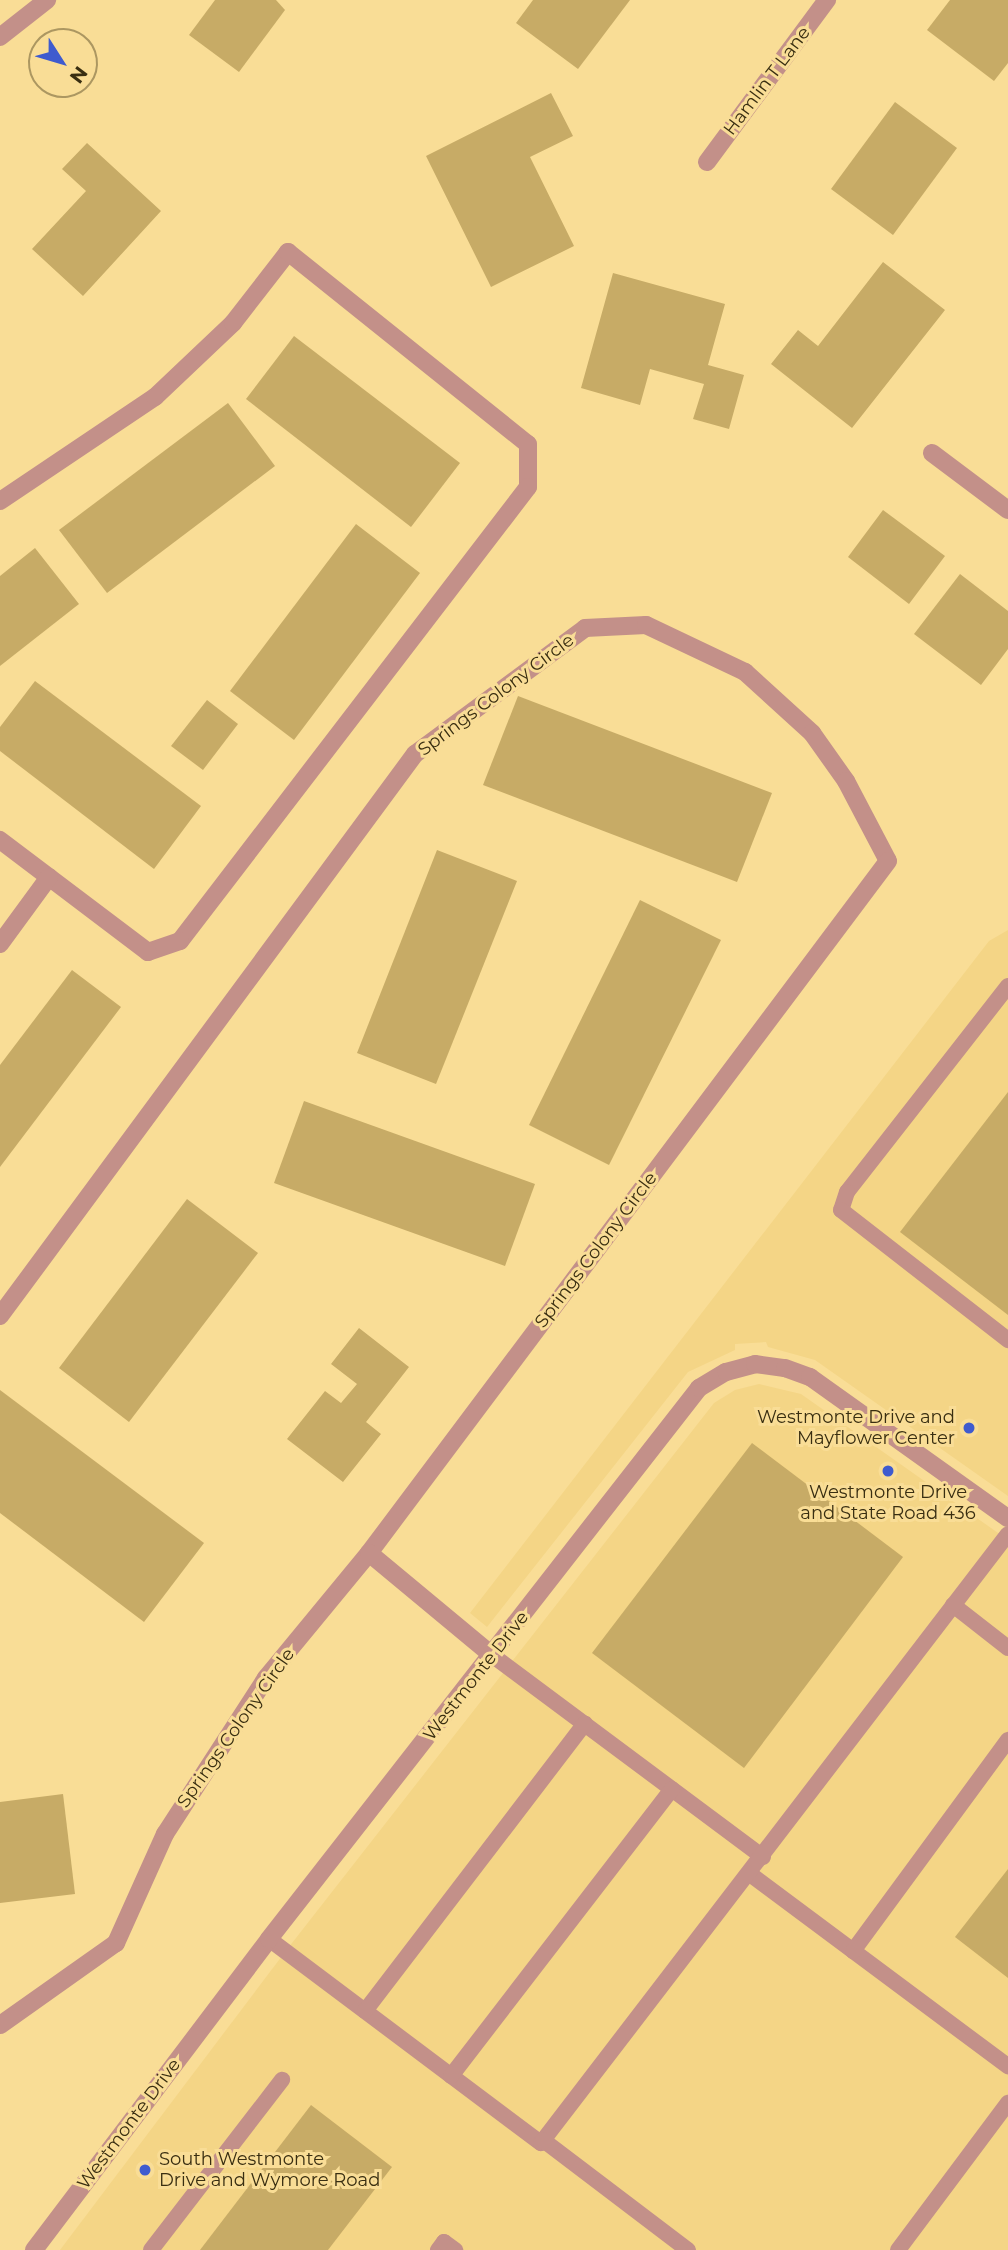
<!DOCTYPE html>
<style>
body{margin:0}
#map{position:relative;width:1008px;height:2250px;overflow:hidden;background:#f9dd96;font-family:Montserrat,sans-serif}
div>[style]{position:absolute}
[style*='--x']{left:calc(var(--x)*1px);top:calc(var(--y)*1px);width:calc(var(--w)*1px);rotate:calc(var(--a)*1deg)}
.built>*{inset:0;background:#f4d586}
.building>*{inset:0;background:#c7ab66}
.service>*{height:16px;margin:-8px;padding:0 8px;transform-origin:8px;border-radius:8px;background:#c39089}
.minor>*{height:18px;margin:-9px;padding:0 9px;transform-origin:9px;border-radius:9px;background:#c39089}
.tertiary>*{height:18px;margin:-9px;padding:0 9px;transform-origin:9px;border-radius:9px;background:#c39089}
.dots>*{width:19px;height:19px;translate:-50% -50%;box-sizing:border-box;border:4px solid #f9dd96;border-radius:50%}
span{translate:-50% -50%;white-space:nowrap;text-align:center;line-height:1.15;-webkit-text-stroke:6px #f9dd96;paint-order:stroke}
.street-label{font-size:18px;color:#392e11}
.poi-label{font-size:18px;color:#392e11}
.right{translate:-100% -50%;text-align:right}
.left{translate:0 -50%;text-align:left}
.north{position:absolute;left:28px;top:28px;width:70px;height:70px;box-sizing:border-box;background:#f9dd96;border:2px solid #ac9761;border-radius:50%;rotate:127deg;font-size:19px;font-weight:700;line-height:28px;text-align:center;color:#392e11}
.north::after{content:'';display:block;margin:auto;width:24px;height:32px;background:#3f5bce;clip-path:polygon(50% 0,100% 100%,50% 72%,0 100%)}
</style>
<div id="map">
<div class="built">
<i style="clip-path:polygon(1008px 930px,1008px 1496px,815px 1360px,768px 1347px,766px 1342px,735px 1344px,735px 1350px,688px 1372px,487px 1627px,470px 1613px,989px 941px)"></i>
<i style="clip-path:polygon(759px 1384px,801px 1394px,1008px 1540px,1008px 2250px,60px 2250px,285px 1952px,714px 1403px,735px 1390px)"></i>
</div>
<div class="building">
<i style="clip-path:polygon(215px 0,276px 0,285px 10px,239px 72px,189px 35px)"></i>
<i style="clip-path:polygon(533px 0,630px 0,578px 69px,516px 23px)"></i>
<i style="clip-path:polygon(950px 0,1008px 0,1008px 63px,994px 81px,927px 30px)"></i>
<i style="clip-path:polygon(551px 93px,573px 136px,530px 157px,574px 246px,491px 287px,426px 156px)"></i>
<i style="clip-path:polygon(895px 102px,957px 148px,893px 235px,831px 189px)"></i>
<i style="clip-path:polygon(87px 143px,161px 211px,83px 296px,32px 249px,86px 191px,62px 169px)"></i>
<i style="clip-path:polygon(883px 262px,945px 310px,852px 428px,771px 364px,798px 330px,818px 346px)"></i>
<i style="clip-path:polygon(613px 273px,725px 304px,708px 365px,744px 375px,729px 429px,693px 419px,704px 384px,650px 369px,640px 405px,581px 388px)"></i>
<i style="clip-path:polygon(294px 336px,460px 463px,411px 527px,246px 399px)"></i>
<i style="clip-path:polygon(228px 403px,275px 466px,107px 593px,59px 530px)"></i>
<i style="clip-path:polygon(883px 510px,945px 556px,909px 604px,848px 557px)"></i>
<i style="clip-path:polygon(356px 524px,420px 573px,294px 740px,230px 691px)"></i>
<i style="clip-path:polygon(35px 548px,79px 604px,0 666px,0 576px)"></i>
<i style="clip-path:polygon(960px 574px,1008px 611px,1008px 649px,981px 685px,914px 634px)"></i>
<i style="clip-path:polygon(35px 681px,201px 806px,154px 869px,0 751px,0 727px)"></i>
<i style="clip-path:polygon(518px 696px,772px 793px,737px 882px,483px 785px)"></i>
<i style="clip-path:polygon(207px 700px,238px 724px,203px 770px,171px 746px)"></i>
<i style="clip-path:polygon(437px 850px,517px 881px,436px 1084px,357px 1053px)"></i>
<i style="clip-path:polygon(640px 900px,721px 940px,609px 1165px,529px 1125px)"></i>
<i style="clip-path:polygon(72px 970px,121px 1007px,0 1167px,0 1065px)"></i>
<i style="clip-path:polygon(1008px 1092px,1008px 1315px,900px 1232px)"></i>
<i style="clip-path:polygon(304px 1101px,535px 1184px,505px 1266px,274px 1183px)"></i>
<i style="clip-path:polygon(187px 1199px,258px 1253px,129px 1422px,59px 1368px)"></i>
<i style="clip-path:polygon(359px 1328px,409px 1367px,366px 1422px,381px 1434px,343px 1482px,287px 1439px,325px 1391px,341px 1403px,357px 1384px,331px 1364px)"></i>
<i style="clip-path:polygon(0 1390px,204px 1543px,144px 1622px,0 1513px)"></i>
<i style="clip-path:polygon(752px 1443px,903px 1557px,744px 1768px,592px 1653px)"></i>
<i style="clip-path:polygon(63px 1794px,75px 1894px,0 1903px,0 1802px)"></i>
<i style="clip-path:polygon(1008px 1869px,1008px 1978px,955px 1937px)"></i>
<i style="clip-path:polygon(311px 2105px,392px 2167px,328px 2250px,200px 2250px)"></i>
</div>
<div class="service">
<i style="--x:1008;--y:986;--w:261;--a:128"></i>
<i style="--x:847;--y:1192;--w:19;--a:108"></i>
<i style="--x:841;--y:1210;--w:212;--a:37.9"></i>
<i style="--x:953;--y:1605;--w:70;--a:38"></i>
<i style="--x:492;--y:1655;--w:338;--a:36.7"></i>
<i style="--x:750;--y:1874;--w:322;--a:36.7"></i>
<i style="--x:269;--y:1939;--w:340;--a:36.9"></i>
<i style="--x:541;--y:2143;--w:767;--a:-52.52"></i>
<i style="--x:853;--y:1951;--w:262;--a:-53.7"></i>
<i style="--x:365;--y:2011;--w:362;--a:-52.6"></i>
<i style="--x:451;--y:2076;--w:362;--a:-52.4"></i>
<i style="--x:543;--y:2140;--w:182;--a:37.2"></i>
<i style="--x:151;--y:2250;--w:215;--a:-52.4"></i>
<i style="--x:438;--y:2250;--w:10;--a:-53"></i>
<i style="--x:444;--y:2242;--w:14;--a:36"></i>
<i style="--x:898;--y:2250;--w:184;--a:-53.2"></i>
</div>
<div class="minor">
<i style="--x:0;--y:37;--w:60;--a:-38.2"></i>
<i style="--x:707;--y:162;--w:202;--a:-53.5"></i>
<i style="--x:932;--y:453;--w:95;--a:36.9"></i>
<i style="--x:0;--y:501;--w:187;--a:-33.9"></i>
<i style="--x:155;--y:397;--w:108;--a:-43.5"></i>
<i style="--x:233;--y:323;--w:90;--a:-52.2"></i>
<i style="--x:288;--y:252;--w:307;--a:38.7"></i>
<i style="--x:528;--y:444;--w:43;--a:90"></i>
<i style="--x:528;--y:487;--w:572;--a:127.47"></i>
<i style="--x:180;--y:941;--w:34;--a:161"></i>
<i style="--x:148;--y:952;--w:186;--a:-142.9"></i>
<i style="--x:0;--y:944;--w:83;--a:-53.8"></i>
<i style="--x:0;--y:1316;--w:699;--a:-53.56"></i>
<i style="--x:415;--y:754;--w:212;--a:-36.5"></i>
<i style="--x:585;--y:628;--w:61;--a:-2.8"></i>
<i style="--x:646;--y:625;--w:110;--a:25.4"></i>
<i style="--x:745;--y:672;--w:91;--a:42.3"></i>
<i style="--x:812;--y:733;--w:59;--a:54.7"></i>
<i style="--x:846;--y:781;--w:90;--a:62.3"></i>
<i style="--x:888;--y:861;--w:865;--a:126.87"></i>
<i style="--x:369;--y:1553;--w:162;--a:129.5"></i>
<i style="--x:266;--y:1678;--w:186;--a:122.9"></i>
<i style="--x:165;--y:1834;--w:120;--a:114.2"></i>
<i style="--x:116;--y:1943;--w:142;--a:144.7"></i>
<i style="--x:369;--y:1553;--w:160;--a:39.7"></i>
</div>
<div class="tertiary">
<i style="--x:34;--y:2250;--w:390;--a:-52.9"></i>
<i style="--x:269;--y:1939;--w:699;--a:-52.03"></i>
<i style="--x:699;--y:1388;--w:31;--a:-31"></i>
<i style="--x:726;--y:1372;--w:30;--a:-15"></i>
<i style="--x:755;--y:1364;--w:30;--a:8"></i>
<i style="--x:785;--y:1368;--w:27;--a:20"></i>
<i style="--x:810;--y:1377;--w:243;--a:35.5"></i>
</div>
<div class="dots">
<i style="left:969px;top:1428px;background:#3f5bce"></i>
<i style="left:888px;top:1471px;background:#3f5bce"></i>
<i style="left:145px;top:2170px;background:#3f5bce"></i>
</div>
<div class="street-label">
<span style="left:767px;top:81px;rotate:-53deg">Hamlin T Lane</span>
<span style="left:496px;top:695px;rotate:-37deg">Springs Colony Circle</span>
<span style="left:596px;top:1250px;rotate:-53deg">Springs Colony Circle</span>
<span style="left:476px;top:1676px;rotate:-52deg">Westmonte Drive</span>
<span style="left:236px;top:1728px;rotate:-55deg">Springs Colony Circle</span>
<span style="left:129px;top:2124px;rotate:-53deg">Westmonte Drive</span>
</div>
<div class="poi-label">
<span class="right" style="left:955px;top:1428px">Westmonte Drive and<br>Mayflower Center</span>
<span style="left:888px;top:1503px">Westmonte Drive<br>and State Road 436</span>
<span class="left" style="left:159px;top:2170px">South Westmonte<br>Drive and Wymore Road</span>
</div>
<div class="north">N</div>
</div>
